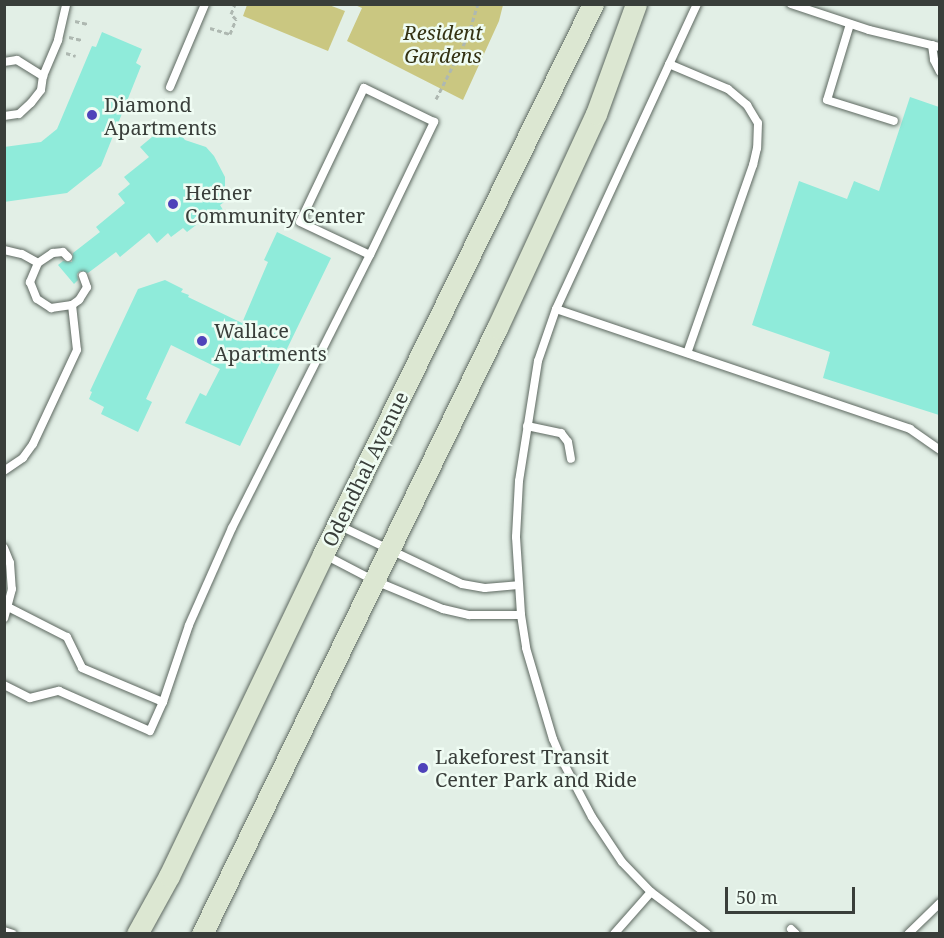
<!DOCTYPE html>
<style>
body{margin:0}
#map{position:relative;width:944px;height:938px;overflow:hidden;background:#e2efe6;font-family:"Noto Serif",serif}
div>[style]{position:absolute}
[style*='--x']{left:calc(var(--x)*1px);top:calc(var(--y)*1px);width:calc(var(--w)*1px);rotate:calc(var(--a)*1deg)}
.green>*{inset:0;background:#cac781}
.building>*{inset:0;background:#8febda}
.path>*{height:3px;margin-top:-1.5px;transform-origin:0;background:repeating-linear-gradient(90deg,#aeb8b1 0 4.5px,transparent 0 7.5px)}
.roads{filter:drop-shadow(0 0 2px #5d6860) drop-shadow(0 0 2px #5d6860)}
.lane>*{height:8px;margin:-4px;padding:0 4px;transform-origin:4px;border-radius:4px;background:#fff}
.secondary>*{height:21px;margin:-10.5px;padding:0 10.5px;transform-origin:10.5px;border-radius:10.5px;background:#dce7d2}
.dots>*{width:16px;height:16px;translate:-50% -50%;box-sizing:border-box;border:3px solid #effcf3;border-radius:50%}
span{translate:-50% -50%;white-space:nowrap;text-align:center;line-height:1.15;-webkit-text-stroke:5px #effcf3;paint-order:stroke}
.park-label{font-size:20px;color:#343213;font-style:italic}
.poi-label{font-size:20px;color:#393e3a}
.left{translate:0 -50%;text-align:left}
.street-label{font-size:20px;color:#393e3a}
.frame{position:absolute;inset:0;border:6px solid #393e3a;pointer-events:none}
.scale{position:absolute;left:725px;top:887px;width:130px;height:27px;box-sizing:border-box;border:3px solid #393e3a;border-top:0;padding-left:8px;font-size:18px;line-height:21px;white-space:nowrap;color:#393e3a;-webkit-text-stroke:4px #effcf3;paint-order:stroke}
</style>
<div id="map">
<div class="green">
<i style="clip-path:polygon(247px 5px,329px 5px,345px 11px,328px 51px,243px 16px)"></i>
<i style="clip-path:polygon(355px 5px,503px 5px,499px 21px,463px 100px,347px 41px,362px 8px)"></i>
</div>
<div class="building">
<i style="clip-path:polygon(102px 32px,142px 49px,136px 63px,141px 66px,101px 166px,67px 193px,4px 202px,4px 147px,41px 142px,57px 129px,92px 46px,96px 47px)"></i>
<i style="clip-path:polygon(910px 97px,939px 107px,939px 415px,823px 378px,830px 352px,752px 325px,799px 181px,847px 199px,854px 181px,879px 191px)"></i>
<i style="clip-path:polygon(170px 122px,185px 140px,206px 147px,214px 156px,225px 177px,225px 188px,231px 197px,220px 205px,223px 210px,203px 226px,200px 222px,187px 232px,183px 228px,171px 237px,168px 233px,157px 243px,149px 233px,120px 257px,116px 252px,88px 273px,80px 271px,77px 274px,78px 280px,74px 284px,58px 265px,63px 261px,72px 262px,73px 253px,100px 232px,96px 227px,125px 203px,118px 194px,130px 184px,124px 177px,149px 157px,140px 147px)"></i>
<i style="clip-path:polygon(277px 232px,331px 258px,240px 446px,185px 423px,200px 393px,206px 396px,220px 369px,171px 345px,146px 399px,152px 402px,138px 432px,101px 414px,104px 407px,89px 399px,92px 392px,90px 391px,138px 289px,165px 280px,183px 289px,181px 292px,189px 295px,188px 297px,242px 323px,268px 262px,264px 260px)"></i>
</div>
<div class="path">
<i style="--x:75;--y:21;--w:13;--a:13"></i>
<i style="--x:210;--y:28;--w:21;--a:17"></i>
<i style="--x:230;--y:34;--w:16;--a:-68"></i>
<i style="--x:236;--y:19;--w:7;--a:-135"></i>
<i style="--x:231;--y:14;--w:11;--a:-68"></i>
<i style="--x:69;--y:37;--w:13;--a:13"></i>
<i style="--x:66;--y:53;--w:10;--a:17"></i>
<i style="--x:436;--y:99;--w:71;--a:-63.1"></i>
<i style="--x:468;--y:36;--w:34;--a:-73"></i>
</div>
<div class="roads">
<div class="lane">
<i style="--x:697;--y:4;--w:336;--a:114.8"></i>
<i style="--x:556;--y:309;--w:55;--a:109.1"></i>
<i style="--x:538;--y:361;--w:121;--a:99"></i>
<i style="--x:519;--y:481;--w:56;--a:93.1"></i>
<i style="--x:516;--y:537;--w:78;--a:86.3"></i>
<i style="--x:521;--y:615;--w:33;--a:81"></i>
<i style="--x:526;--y:648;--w:95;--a:73.5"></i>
<i style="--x:553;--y:739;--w:25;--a:67"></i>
<i style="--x:563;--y:762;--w:62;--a:62.2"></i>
<i style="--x:592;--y:817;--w:54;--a:56.3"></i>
<i style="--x:622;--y:862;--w:42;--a:46"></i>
<i style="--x:651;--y:892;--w:70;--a:36.9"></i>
<i style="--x:791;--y:4;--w:82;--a:18.4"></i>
<i style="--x:869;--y:30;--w:73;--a:13.5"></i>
<i style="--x:850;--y:24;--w:79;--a:106.8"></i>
<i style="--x:827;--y:100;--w:70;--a:17.4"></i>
<i style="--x:932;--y:45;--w:15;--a:82"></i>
<i style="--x:934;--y:60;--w:13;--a:63"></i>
<i style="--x:4;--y:62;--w:13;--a:-9"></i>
<i style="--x:17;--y:60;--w:31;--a:32"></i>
<i style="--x:669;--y:64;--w:64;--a:23"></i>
<i style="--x:728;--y:89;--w:25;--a:40"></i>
<i style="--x:747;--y:105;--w:21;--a:59"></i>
<i style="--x:758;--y:123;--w:25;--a:92"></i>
<i style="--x:757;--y:148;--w:17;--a:103"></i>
<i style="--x:753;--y:165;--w:199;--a:109.3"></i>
<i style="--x:170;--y:87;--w:90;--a:-67.1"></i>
<i style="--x:4;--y:116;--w:15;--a:-8"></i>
<i style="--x:19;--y:114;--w:16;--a:-43"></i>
<i style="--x:31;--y:103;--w:16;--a:-52"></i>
<i style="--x:41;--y:90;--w:14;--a:-82"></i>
<i style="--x:43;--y:76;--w:39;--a:-67"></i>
<i style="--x:58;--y:40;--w:37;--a:-77"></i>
<i style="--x:4;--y:250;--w:18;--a:13"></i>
<i style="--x:22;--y:254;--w:18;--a:29"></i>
<i style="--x:38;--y:263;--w:21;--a:113"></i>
<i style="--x:30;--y:282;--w:18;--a:68"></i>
<i style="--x:37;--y:299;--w:17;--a:33"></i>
<i style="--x:51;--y:308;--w:21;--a:-8"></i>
<i style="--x:72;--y:305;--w:45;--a:83.7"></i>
<i style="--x:77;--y:350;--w:104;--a:115.1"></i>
<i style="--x:33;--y:444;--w:17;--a:126"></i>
<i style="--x:23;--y:458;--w:23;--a:146"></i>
<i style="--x:38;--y:263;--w:18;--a:-34"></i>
<i style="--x:53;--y:253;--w:10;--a:-6"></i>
<i style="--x:63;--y:252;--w:7;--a:45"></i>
<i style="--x:72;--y:305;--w:9;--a:-36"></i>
<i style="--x:79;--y:300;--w:15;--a:-58"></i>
<i style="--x:87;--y:287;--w:12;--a:-110"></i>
<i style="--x:556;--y:309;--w:374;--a:18.7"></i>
<i style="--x:910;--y:429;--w:37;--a:35"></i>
<i style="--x:527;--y:426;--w:35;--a:12"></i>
<i style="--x:561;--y:433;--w:11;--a:52"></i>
<i style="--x:568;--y:442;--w:17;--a:80"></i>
<i style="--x:338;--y:525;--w:137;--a:25.4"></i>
<i style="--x:462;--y:584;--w:23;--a:10"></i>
<i style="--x:485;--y:588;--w:33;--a:-5"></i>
<i style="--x:4;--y:548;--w:16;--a:68"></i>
<i style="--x:10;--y:563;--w:26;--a:86"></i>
<i style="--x:12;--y:589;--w:30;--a:105"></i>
<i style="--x:325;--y:555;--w:54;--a:27.5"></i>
<i style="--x:373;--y:580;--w:76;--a:22.5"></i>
<i style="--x:443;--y:609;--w:27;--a:13"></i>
<i style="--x:469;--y:615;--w:52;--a:0"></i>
<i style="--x:8;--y:607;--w:66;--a:27"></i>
<i style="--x:67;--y:637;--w:34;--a:64"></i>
<i style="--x:82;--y:668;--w:88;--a:22.8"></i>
<i style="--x:4;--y:685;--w:29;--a:27"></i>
<i style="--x:30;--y:698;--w:30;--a:-14"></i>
<i style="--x:59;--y:691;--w:99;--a:23.7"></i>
<i style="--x:150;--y:731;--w:32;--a:-66"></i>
<i style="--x:163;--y:702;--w:81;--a:-71.3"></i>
<i style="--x:189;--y:625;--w:106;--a:-66.1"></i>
<i style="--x:232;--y:528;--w:306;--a:-63.2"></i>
<i style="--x:370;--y:255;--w:148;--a:-64.3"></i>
<i style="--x:434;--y:122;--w:78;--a:-154.1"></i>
<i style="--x:364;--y:88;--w:148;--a:115.5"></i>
<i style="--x:300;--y:222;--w:77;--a:25.2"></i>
<i style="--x:791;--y:929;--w:7;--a:45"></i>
<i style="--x:4;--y:931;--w:9;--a:18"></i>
<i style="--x:614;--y:934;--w:56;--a:-48.6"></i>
<i style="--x:908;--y:934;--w:45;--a:-44.1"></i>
</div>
<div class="secondary">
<i style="--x:137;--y:934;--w:66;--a:-61.1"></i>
<i style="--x:169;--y:876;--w:357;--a:-64.4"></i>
<i style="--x:323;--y:554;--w:613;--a:-63.85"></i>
<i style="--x:202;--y:934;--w:674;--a:-64.04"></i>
<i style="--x:497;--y:328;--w:236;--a:-65.2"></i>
<i style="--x:596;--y:114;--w:117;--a:-70"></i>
</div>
</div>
<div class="dots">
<i style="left:92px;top:115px;background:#4f43ba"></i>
<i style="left:173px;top:204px;background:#4f43ba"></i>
<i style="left:202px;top:341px;background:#4f43ba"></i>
<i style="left:423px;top:768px;background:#4f43ba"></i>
</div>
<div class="park-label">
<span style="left:443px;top:44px">Resident<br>Gardens</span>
</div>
<div class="poi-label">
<span class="left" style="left:104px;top:116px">Diamond<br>Apartments</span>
<span class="left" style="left:185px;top:204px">Hefner<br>Community Center</span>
<span class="left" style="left:214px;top:342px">Wallace<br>Apartments</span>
<span class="left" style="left:435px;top:768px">Lakeforest Transit<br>Center Park and Ride</span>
</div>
<div class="street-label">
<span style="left:365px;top:469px;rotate:-64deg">Odendhal Avenue</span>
</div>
<div class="frame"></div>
<div class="scale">50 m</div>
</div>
